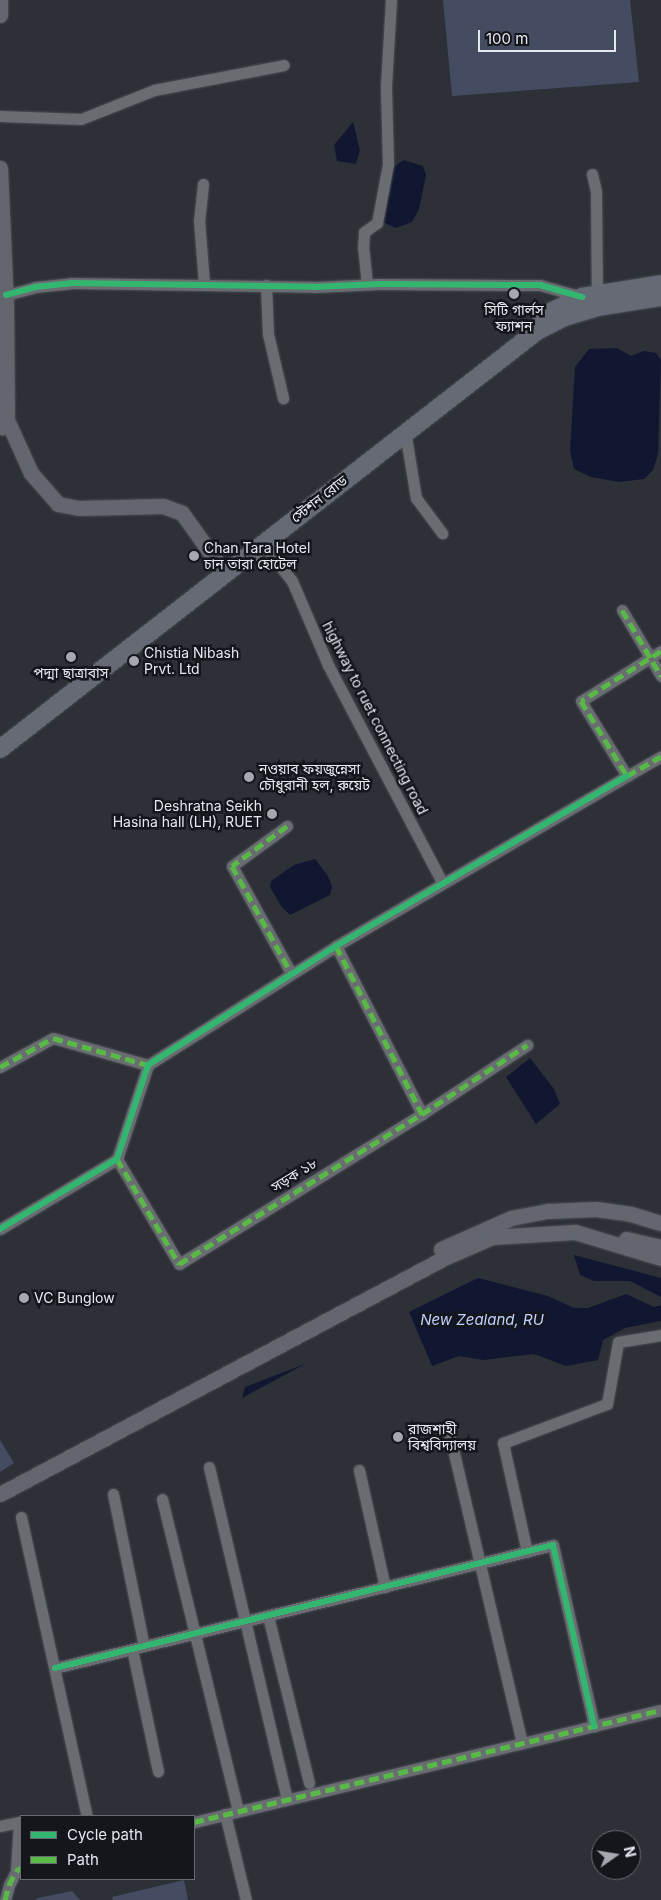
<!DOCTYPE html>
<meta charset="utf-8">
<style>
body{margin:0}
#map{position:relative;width:661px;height:1900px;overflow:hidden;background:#2d3037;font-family:Inter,"Noto Sans Bengali",sans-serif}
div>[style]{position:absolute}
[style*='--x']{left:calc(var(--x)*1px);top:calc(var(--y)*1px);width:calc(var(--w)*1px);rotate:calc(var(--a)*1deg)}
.green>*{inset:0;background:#444c61}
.water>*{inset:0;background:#111731}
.roads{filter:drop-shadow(0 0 1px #4c4e55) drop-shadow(0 0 1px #4c4e55)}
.street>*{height:11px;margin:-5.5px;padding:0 5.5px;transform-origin:5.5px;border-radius:5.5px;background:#696c71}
.secondary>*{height:15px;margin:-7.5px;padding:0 7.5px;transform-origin:7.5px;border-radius:7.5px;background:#63666e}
.primary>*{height:18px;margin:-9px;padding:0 9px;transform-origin:9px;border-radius:9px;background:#666a75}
.quiet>*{height:5px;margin-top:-2.5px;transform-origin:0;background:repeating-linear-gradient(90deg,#58b947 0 10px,transparent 0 15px)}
.cycleway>*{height:6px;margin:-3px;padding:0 3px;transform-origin:3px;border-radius:3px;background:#33b770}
.dots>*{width:14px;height:14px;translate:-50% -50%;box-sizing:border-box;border:2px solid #14161c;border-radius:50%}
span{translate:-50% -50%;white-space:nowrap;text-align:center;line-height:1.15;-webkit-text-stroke:5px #14161c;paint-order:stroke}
.poi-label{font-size:14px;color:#e5e8f1}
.left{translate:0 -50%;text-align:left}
.right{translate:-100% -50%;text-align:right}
.street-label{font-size:14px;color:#e5e8f1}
.water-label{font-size:15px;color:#bfcffe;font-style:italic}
.legend{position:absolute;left:20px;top:1815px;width:175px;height:65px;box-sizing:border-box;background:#14161c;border:1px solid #686a71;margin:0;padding:6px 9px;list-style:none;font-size:15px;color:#e5e8f1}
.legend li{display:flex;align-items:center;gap:10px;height:25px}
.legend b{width:25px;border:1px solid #686a71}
.north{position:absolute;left:591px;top:1830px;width:50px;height:50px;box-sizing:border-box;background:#14161c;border:1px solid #686a71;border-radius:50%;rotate:77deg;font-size:14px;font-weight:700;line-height:20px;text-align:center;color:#e5e8f1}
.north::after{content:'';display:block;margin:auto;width:18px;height:22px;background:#a5a8b0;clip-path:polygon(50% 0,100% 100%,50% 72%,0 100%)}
.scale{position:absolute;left:478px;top:30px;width:138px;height:22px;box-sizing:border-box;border:2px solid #e5e8f1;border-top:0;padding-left:6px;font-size:15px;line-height:18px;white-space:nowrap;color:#e5e8f1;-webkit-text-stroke:4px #14161c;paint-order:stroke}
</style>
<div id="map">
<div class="green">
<i style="clip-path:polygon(443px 0,630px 0,639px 82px,452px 96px)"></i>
<i style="clip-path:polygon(0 1440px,14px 1463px,0 1472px)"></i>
<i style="clip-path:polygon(184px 1880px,188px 1900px,113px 1900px,112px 1897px)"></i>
<i style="clip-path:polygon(72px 1891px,80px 1900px,35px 1900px,38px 1898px)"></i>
</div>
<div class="water">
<i style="clip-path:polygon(353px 122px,360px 150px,356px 164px,337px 161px,334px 145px)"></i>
<i style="clip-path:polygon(404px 160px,423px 166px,426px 175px,419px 209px,412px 222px,396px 228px,383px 222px,392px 168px)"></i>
<i style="clip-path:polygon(617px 348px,631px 356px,644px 351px,656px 353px,661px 360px,658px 454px,653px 470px,644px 479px,619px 482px,591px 477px,574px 469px,570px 451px,575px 367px,589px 349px)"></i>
<i style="clip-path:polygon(315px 859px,328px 876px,332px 887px,330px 895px,290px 915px,281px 906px,270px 887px,271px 881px,294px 865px)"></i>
<i style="clip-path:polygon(530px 1058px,554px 1089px,560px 1104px,536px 1124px,506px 1077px)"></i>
<i style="clip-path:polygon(574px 1255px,661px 1278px,661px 1297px,630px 1281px,594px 1281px,580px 1275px)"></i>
<i style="clip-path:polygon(478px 1278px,548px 1296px,574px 1308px,588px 1308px,626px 1294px,654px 1307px,661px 1305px,661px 1321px,625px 1328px,603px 1340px,598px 1360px,566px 1366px,534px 1354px,483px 1360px,459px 1356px,432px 1366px,409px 1312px)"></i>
<i style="clip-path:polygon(305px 1364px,242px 1398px,245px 1387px)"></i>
</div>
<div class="roads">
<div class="street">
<i style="--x:0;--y:116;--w:81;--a:2.1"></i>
<i style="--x:81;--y:119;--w:79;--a:-21.7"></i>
<i style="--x:154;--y:90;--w:132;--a:-10.9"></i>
<i style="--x:592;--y:174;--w:18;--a:77"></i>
<i style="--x:596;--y:192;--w:109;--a:89.5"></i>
<i style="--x:203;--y:184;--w:36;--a:96"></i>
<i style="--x:199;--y:220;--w:64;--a:85.5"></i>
<i style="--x:367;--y:284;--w:36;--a:-96"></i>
<i style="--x:363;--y:248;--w:16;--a:-86"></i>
<i style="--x:364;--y:232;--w:16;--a:-35"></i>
<i style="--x:377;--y:223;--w:60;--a:-79.4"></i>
<i style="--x:388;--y:164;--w:78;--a:-91.5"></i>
<i style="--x:386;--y:86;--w:86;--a:-86.7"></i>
<i style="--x:266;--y:285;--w:49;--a:87.7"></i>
<i style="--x:268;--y:334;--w:66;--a:76.8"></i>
<i style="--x:6;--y:295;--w:30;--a:-15"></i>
<i style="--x:35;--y:287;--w:36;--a:-6"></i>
<i style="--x:71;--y:283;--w:243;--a:0.9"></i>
<i style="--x:314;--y:287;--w:65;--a:-2.6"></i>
<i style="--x:379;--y:284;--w:161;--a:0.4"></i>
<i style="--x:540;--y:285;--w:44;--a:15.9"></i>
<i style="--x:405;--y:431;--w:68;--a:80.7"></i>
<i style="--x:416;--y:498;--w:44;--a:53.4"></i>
<i style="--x:263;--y:544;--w:47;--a:51.9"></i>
<i style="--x:292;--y:581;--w:91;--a:66.8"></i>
<i style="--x:328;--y:665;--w:245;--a:62.3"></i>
<i style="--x:622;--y:610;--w:77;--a:59.4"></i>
<i style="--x:661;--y:651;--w:94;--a:148"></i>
<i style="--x:581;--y:701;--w:88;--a:58.5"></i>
<i style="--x:627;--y:776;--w:39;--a:-30"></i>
<i style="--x:287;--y:826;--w:68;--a:144"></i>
<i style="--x:232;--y:866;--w:122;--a:61.1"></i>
<i style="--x:336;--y:946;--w:189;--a:62.9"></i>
<i style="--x:0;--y:1067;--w:60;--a:-28.7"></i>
<i style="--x:53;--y:1038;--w:99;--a:15.9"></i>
<i style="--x:117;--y:1159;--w:122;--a:59.4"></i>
<i style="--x:179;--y:1264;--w:286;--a:-31.7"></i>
<i style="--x:422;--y:1114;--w:126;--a:-33.3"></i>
<i style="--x:0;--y:1229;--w:136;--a:-30.9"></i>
<i style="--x:117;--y:1159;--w:99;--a:-71.7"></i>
<i style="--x:148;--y:1065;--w:222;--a:-32.3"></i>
<i style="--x:336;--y:946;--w:337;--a:-30.3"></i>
<i style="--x:449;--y:1432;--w:319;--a:76.8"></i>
<i style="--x:209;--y:1467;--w:341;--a:76.8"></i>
<i style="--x:359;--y:1470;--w:120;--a:77.5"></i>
<i style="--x:113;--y:1494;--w:155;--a:78.5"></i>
<i style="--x:162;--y:1499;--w:321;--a:76.3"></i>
<i style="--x:21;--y:1517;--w:306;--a:77.6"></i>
<i style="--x:527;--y:1552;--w:112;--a:-102.4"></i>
<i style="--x:503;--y:1443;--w:111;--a:-20.6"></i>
<i style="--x:607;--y:1404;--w:63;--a:-79.9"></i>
<i style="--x:618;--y:1342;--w:44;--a:-9.2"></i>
<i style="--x:268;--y:1616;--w:172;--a:76.2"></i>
<i style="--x:132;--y:1649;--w:125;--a:78"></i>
<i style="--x:55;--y:1668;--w:513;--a:-13.87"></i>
<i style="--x:553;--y:1545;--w:186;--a:77.2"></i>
<i style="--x:225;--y:1814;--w:89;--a:76.3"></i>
<i style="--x:194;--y:1822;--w:480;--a:-13.5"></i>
<i style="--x:0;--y:1826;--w:19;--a:-12"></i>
<i style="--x:19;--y:1822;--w:49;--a:93.5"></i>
<i style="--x:5;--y:1900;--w:16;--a:-75"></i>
<i style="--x:9;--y:1885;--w:16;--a:-63"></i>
<i style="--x:16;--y:1871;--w:6;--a:-31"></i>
</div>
<div class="secondary">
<i style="--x:0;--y:15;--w:15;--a:-90"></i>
<i style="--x:0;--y:168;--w:137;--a:87.5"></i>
<i style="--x:6;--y:305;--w:115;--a:89.5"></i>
<i style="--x:7;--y:420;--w:9;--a:126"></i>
<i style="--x:7;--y:420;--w:58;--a:65.6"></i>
<i style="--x:31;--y:473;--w:41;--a:48.9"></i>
<i style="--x:58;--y:504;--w:21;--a:11"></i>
<i style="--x:79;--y:508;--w:84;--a:-1.4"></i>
<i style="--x:163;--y:506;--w:20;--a:20"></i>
<i style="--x:182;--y:513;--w:64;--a:54.6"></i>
<i style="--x:626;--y:1239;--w:36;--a:13"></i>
<i style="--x:441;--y:1249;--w:77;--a:-23.9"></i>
<i style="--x:511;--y:1218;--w:38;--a:-11"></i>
<i style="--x:548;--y:1211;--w:48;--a:-2.4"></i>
<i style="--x:596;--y:1209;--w:35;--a:8"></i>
<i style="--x:631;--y:1214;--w:31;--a:17"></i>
<i style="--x:0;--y:1494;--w:505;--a:-27.99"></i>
<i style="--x:446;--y:1257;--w:50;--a:-23.5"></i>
<i style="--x:492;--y:1237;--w:83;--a:-3.4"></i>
<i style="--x:575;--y:1232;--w:90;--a:16.8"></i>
</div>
<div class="primary">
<i style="--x:542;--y:316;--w:44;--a:-25.4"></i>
<i style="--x:582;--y:297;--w:80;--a:-9.3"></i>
<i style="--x:0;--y:749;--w:681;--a:-37.9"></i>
<i style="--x:537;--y:331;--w:28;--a:-27"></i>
<i style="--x:562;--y:318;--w:37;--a:-17"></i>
<i style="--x:597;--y:307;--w:65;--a:-8.9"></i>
</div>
</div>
<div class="quiet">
<i style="--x:622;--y:610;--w:77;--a:59.4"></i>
<i style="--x:661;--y:651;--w:94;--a:148"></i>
<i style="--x:581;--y:701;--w:88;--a:58.5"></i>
<i style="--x:627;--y:776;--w:39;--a:-30"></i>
<i style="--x:287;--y:826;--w:68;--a:144"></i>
<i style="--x:232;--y:866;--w:122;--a:61.1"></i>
<i style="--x:336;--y:946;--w:189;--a:62.9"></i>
<i style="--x:0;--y:1067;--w:60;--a:-28.7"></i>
<i style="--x:53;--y:1038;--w:99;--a:15.9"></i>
<i style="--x:117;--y:1159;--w:122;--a:59.4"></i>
<i style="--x:179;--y:1264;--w:286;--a:-31.7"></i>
<i style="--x:422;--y:1114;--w:126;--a:-33.3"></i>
<i style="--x:194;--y:1822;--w:480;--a:-13.5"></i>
<i style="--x:5;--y:1900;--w:16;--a:-75"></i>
<i style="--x:9;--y:1885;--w:16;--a:-63"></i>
<i style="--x:16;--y:1871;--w:6;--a:-31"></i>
</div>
<div class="cycleway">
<i style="--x:6;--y:295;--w:30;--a:-15"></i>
<i style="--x:35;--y:287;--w:36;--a:-6"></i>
<i style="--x:71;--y:283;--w:243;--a:0.9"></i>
<i style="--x:314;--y:287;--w:65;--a:-2.6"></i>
<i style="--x:379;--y:284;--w:161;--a:0.4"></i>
<i style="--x:540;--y:285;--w:44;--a:15.9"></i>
<i style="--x:0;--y:1229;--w:136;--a:-30.9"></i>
<i style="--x:117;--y:1159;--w:99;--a:-71.7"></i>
<i style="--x:148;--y:1065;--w:222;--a:-32.3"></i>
<i style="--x:336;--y:946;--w:337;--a:-30.3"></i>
<i style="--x:55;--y:1668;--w:513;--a:-13.87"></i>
<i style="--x:553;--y:1545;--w:186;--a:77.2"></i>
</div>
<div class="dots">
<i style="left:514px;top:294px;background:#a5a8b0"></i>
<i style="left:194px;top:556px;background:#a5a8b0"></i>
<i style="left:71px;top:657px;background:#a5a8b0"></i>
<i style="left:134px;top:661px;background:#a5a8b0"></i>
<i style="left:249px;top:777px;background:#a5a8b0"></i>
<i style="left:272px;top:814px;background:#a5a8b0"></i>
<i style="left:24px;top:1298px;background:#a5a8b0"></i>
<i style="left:398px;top:1437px;background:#a5a8b0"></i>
</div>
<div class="poi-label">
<span style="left:514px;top:318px">সিটি গার্লস<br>ফ্যাশন</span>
<span class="left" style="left:204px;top:556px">Chan Tara Hotel<br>চান তারা হোটেল</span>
<span class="left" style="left:144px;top:661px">Chistia Nibash<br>Prvt. Ltd</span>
<span style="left:71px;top:673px">পদ্মা ছাত্রাবাস</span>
<span class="left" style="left:259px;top:777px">নওয়াব ফয়জুন্নেসা<br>চৌধুরানী হল, রুয়েট</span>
<span class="right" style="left:262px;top:814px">Deshratna Seikh<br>Hasina hall (LH), RUET</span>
<span class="left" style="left:34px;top:1298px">VC Bunglow</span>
<span class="left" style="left:408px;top:1437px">রাজশাহী<br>বিশ্ববিদ্যালয়</span>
</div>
<div class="street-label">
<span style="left:319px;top:499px;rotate:-38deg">স্টেশন রোড</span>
<span style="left:375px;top:718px;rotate:63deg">highway to ruet connecting road</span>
<span style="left:294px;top:1175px;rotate:-32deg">সড়ক ১৮</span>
</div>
<div class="water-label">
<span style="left:482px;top:1320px">New Zealand, RU</span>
</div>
<ul class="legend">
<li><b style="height:6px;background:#33b770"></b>Cycle path</li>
<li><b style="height:6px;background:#58b947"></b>Path</li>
</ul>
<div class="north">N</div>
<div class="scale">100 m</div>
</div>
